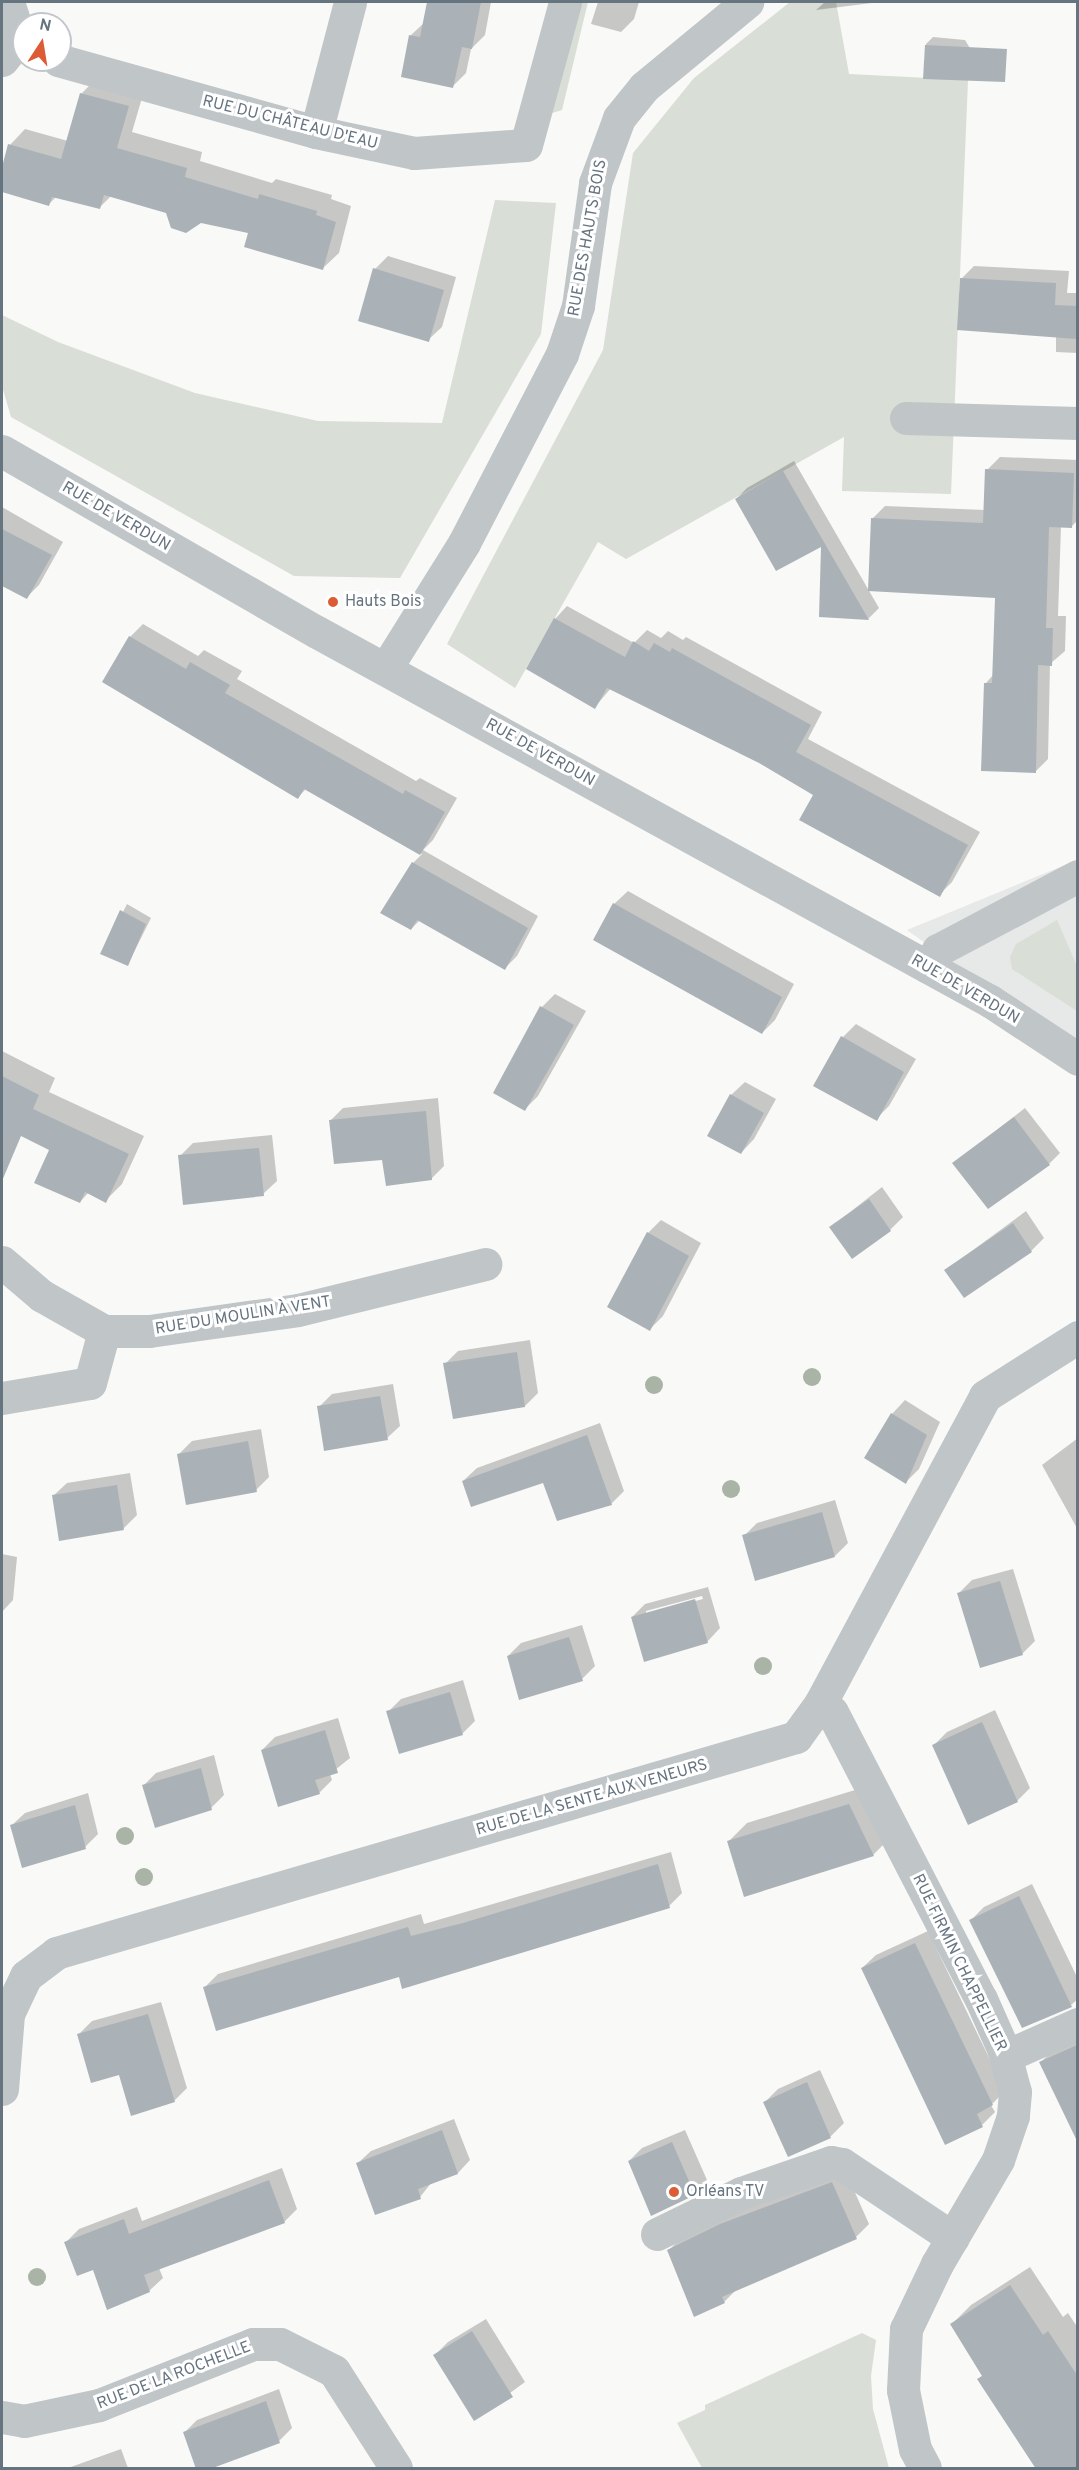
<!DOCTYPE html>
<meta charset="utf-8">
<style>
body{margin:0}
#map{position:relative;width:1079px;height:2470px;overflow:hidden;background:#f9f9f7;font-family:Overpass,sans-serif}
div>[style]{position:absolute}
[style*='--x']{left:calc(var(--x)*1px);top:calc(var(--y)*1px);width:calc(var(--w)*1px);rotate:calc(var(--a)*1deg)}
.built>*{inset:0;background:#e7e8e8}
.green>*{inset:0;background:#d9ded6}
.shadow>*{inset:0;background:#0003}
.building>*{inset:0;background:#aab2b7}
.minor>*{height:33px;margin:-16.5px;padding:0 16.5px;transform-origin:16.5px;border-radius:16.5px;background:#c0c5c8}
.trees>*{width:18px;height:18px;margin:-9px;border-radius:50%;background:#a9b3a6}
.dots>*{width:16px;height:16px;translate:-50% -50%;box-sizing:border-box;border:3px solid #fff;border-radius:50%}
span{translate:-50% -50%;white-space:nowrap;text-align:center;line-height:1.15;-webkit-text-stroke:6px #fff;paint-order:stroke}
.street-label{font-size:16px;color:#667480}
.poi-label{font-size:16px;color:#667480}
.left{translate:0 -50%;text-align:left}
.frame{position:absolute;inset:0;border:3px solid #667480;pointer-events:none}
.north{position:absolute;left:12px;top:12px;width:60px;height:60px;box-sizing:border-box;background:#fff;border:2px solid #c2c7cc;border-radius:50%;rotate:12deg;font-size:16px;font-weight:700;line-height:24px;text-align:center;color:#667480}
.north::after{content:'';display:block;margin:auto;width:21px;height:27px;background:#db5c35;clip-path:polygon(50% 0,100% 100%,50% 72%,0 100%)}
</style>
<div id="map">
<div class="built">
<i style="clip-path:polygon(1077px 860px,1077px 1053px,907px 930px)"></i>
</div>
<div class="green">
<i style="clip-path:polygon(551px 2px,588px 2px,562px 110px,523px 122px)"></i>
<i style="clip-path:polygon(790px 2px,836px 2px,849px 74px,968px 80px,951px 494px,842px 491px,844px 437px,626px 559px,598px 542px,515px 688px,447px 644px,603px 350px,633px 153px,694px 78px)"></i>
<i style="clip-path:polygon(495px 200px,556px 203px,541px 334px,400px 578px,294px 576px,11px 417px,2px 386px,2px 315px,58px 342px,195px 393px,318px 421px,442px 423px)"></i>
<i style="clip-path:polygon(1057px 920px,1077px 966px,1077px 1011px,1012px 969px,1010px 957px,1016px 944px)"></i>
<i style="clip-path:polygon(862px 2333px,876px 2340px,871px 2376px,873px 2409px,889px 2468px,702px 2468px,677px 2423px,705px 2410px,705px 2405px)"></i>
</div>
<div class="shadow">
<i style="clip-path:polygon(429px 2px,491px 2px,485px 35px,471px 49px,466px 73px,453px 86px,411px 35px,425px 22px)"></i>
<i style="clip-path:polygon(598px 2px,639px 2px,634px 19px,621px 32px,591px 24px)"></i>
<i style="clip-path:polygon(825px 2px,880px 2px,816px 10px)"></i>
<i style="clip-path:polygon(933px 37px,965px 40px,985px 73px,925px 78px,926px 44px)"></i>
<i style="clip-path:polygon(98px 77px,144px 91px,132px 132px,202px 152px,200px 161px,272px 183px,276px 179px,332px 195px,331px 199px,351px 206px,339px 253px,323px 268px,250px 232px,112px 195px,99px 208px,57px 196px,49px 204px,2px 190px,2px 172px,10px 145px,25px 129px,68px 141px,82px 93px)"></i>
<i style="clip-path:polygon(388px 256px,456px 277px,442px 327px,428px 340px,375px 269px)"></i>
<i style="clip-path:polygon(974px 266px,1069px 271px,1067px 293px,1078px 293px,1078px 353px,1056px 352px,1056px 336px,961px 279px)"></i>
<i style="clip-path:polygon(1000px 457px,1078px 460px,1078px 520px,1072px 526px,1061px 526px,1058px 616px,1066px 616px,1065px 651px,1050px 664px,1048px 759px,1035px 772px,986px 683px,993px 675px,997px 597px,872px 519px,885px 506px,985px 510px,987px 470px)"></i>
<i style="clip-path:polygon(794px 461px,879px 608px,868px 619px,820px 615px,822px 544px,736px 499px,747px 488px)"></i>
<i style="clip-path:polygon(2px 507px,63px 542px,39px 585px,27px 597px,2px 584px)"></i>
<i style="clip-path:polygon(567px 606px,634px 643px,647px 630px,661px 638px,668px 631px,683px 640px,686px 637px,822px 712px,808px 739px,980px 832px,952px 882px,939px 895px,815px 795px,760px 762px,611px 688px,595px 707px,555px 619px)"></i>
<i style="clip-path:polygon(143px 624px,198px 656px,204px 650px,242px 671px,237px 679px,416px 781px,420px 778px,457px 798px,433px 840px,423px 850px,538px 916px,517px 956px,505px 968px,420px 920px,411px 929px,413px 863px,422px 854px,306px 789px,298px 797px,130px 637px)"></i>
<i style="clip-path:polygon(628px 891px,794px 984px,775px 1020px,762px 1033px,614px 904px)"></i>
<i style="clip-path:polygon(127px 904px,151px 918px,128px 964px,102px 953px)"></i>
<i style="clip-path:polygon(555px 994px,586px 1011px,538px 1096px,525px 1109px,495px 1092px,542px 1007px)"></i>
<i style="clip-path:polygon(856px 1024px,916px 1059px,889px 1106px,876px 1119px,843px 1037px)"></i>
<i style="clip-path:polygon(2px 1051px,55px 1078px,49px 1092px,144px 1136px,122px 1184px,105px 1201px,89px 1192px,80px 1202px,51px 1149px,2px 1125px)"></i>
<i style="clip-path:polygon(745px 1082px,776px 1099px,754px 1139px,741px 1153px,731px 1095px)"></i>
<i style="clip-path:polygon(438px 1098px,444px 1166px,431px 1179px,383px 1159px,330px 1121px,343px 1108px)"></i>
<i style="clip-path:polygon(1025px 1108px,1060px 1153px,1049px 1164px,954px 1163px)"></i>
<i style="clip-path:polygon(272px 1135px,277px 1181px,263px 1194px,180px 1156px,193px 1143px)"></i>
<i style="clip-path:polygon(882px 1187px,903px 1217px,890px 1230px,831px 1227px)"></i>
<i style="clip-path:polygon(1026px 1211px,1044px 1238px,1031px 1251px,946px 1270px)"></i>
<i style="clip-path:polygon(661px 1220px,701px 1243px,663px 1316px,650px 1329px,648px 1233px)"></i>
<i style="clip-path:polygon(530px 1340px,538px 1393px,525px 1406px,445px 1364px,458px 1351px)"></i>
<i style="clip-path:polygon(393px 1384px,400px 1426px,387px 1438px,319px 1407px,332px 1394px)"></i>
<i style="clip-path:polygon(905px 1400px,940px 1422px,919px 1469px,906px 1482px,866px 1458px,892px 1414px)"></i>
<i style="clip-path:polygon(600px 1423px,624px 1491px,611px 1504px,544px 1481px,463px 1481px,477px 1468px)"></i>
<i style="clip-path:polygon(261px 1429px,269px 1477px,256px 1490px,179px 1454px,192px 1441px)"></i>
<i style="clip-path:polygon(1078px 1438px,1078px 1530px,1042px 1465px)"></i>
<i style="clip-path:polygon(130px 1473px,137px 1515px,124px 1528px,53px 1496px,67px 1483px)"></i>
<i style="clip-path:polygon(835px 1500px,848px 1543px,835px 1556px,744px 1536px,757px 1523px)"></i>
<i style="clip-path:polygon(2px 1554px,17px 1557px,13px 1600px,2px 1612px)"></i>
<i style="clip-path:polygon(1013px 1569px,1035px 1641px,1022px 1654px,959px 1593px,972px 1580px)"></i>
<i style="clip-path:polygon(evenodd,708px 1587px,720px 1628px,707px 1642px,632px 1617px,645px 1604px,708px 1587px,702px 1596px,703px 1599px,646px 1614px,646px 1611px,702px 1596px)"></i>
<i style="clip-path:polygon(582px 1625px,595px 1666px,582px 1679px,508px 1656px,521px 1643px)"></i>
<i style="clip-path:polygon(463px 1680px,475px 1721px,462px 1734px,388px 1712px,401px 1699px)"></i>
<i style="clip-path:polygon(995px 1710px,1030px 1788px,1017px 1801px,934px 1745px,947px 1732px)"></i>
<i style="clip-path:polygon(338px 1718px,350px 1758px,330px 1774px,332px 1780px,319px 1793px,262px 1750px,275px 1737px)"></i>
<i style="clip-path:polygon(214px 1755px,224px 1795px,211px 1808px,143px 1786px,156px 1773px)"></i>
<i style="clip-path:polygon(868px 1786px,892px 1836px,873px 1855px,745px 1895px,728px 1842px,747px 1823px)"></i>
<i style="clip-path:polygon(88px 1793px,98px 1834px,85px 1847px,11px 1826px,25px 1813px)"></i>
<i style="clip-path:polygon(671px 1852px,682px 1893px,669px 1906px,400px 1975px,205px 1987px,218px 1974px,421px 1914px,424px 1924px)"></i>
<i style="clip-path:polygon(1032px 1884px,1078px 1979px,1078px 1999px,1071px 2005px,971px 1920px,984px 1907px)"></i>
<i style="clip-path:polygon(928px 1931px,1005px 2091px,991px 2105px,995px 2112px,982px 2125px,862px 1968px,876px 1955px)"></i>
<i style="clip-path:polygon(161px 2002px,187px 2088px,174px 2101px,120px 2073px,79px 2034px,92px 2021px)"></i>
<i style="clip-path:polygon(1078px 2038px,1078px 2107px,1066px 2113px,1041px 2062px,1054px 2049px)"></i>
<i style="clip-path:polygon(820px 2070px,844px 2123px,831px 2136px,788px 2155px,765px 2102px,778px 2089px)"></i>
<i style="clip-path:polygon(454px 2119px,470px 2160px,458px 2173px,432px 2182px,420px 2197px,358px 2163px,371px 2151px)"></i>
<i style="clip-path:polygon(685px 2130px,707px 2180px,694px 2193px,629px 2161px,642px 2148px)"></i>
<i style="clip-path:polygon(282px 2168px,297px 2209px,284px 2222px,159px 2268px,163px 2278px,149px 2291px,94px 2268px,66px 2242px,79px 2229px,137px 2207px,142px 2221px)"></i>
<i style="clip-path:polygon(845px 2170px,869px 2224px,856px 2237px,737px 2289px,724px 2302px,668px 2251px,681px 2238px,735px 2212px)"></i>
<i style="clip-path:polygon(1030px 2267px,1063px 2317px,1068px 2313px,1078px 2328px,1078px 2461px,1067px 2468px,979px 2379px,983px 2375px,952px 2324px,971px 2305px)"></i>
<i style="clip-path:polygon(486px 2319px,525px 2382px,475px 2419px,435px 2355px,448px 2342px)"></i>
<i style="clip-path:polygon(279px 2389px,292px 2428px,279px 2441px,184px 2433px,197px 2420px)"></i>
<i style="clip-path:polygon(121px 2449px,128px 2468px,68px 2468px)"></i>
</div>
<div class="building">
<i style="clip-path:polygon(427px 2px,481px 2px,472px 49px,462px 47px,453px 88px,401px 77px,409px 35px,420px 37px)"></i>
<i style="clip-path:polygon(925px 45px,1007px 49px,1005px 82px,923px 79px)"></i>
<i style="clip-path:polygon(80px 93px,129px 106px,117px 148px,187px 168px,185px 177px,258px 199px,259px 194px,317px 211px,316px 215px,336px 222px,323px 270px,244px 247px,248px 233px,201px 223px,186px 233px,171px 228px,166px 213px,104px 195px,100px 209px,52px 197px,49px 206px,2px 192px,2px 167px,8px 144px,61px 159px)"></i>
<i style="clip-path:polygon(373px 268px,444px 290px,429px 342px,358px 321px)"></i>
<i style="clip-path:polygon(960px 278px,1056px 283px,1055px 305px,1077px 306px,1077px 339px,957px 330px)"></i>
<i style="clip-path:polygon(985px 469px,1074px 473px,1072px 528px,1049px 527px,1046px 628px,1053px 628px,1052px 666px,1038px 665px,1036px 773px,981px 771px,984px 683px,992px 683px,995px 598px,868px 591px,871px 518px,983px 523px)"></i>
<i style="clip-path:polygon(783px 471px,810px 518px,869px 620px,819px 617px,821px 547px,776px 571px,735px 499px)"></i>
<i style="clip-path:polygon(2px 529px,52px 555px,27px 599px,2px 586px)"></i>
<i style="clip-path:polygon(554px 618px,625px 657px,633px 641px,649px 651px,654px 643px,670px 652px,672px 648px,811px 725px,796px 752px,968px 845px,940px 897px,799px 820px,813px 795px,759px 763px,607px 688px,595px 709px,526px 669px)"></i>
<i style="clip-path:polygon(129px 636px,186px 669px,190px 662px,230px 685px,225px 693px,403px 794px,405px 790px,445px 812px,420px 855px,304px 789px,298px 799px,102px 682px)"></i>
<i style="clip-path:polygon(412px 862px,528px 928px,505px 970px,417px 920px,411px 930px,380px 913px)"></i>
<i style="clip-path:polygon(613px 903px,782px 997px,762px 1034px,593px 940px)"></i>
<i style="clip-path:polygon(120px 910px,146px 924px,128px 966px,100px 954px)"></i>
<i style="clip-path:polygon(540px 1006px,574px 1025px,525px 1111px,493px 1093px)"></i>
<i style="clip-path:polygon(841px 1036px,904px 1072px,877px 1121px,813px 1086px)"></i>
<i style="clip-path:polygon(2px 1076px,39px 1095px,33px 1109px,129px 1154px,106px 1203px,85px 1192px,80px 1203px,34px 1183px,49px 1150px,21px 1136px,2px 1181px)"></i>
<i style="clip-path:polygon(730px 1094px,764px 1113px,741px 1154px,707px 1136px)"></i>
<i style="clip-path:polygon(426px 1111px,432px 1180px,386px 1186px,382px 1160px,334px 1164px,329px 1120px)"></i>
<i style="clip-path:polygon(1014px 1117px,1050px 1165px,988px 1209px,952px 1163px)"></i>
<i style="clip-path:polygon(259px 1148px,264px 1196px,183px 1205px,178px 1155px)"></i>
<i style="clip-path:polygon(869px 1199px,891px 1231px,852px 1259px,829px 1227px)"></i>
<i style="clip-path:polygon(1013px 1223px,1032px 1252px,964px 1298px,944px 1270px)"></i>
<i style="clip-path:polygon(647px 1232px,689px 1256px,650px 1331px,607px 1307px)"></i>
<i style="clip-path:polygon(517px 1352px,525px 1407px,453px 1419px,443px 1363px)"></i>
<i style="clip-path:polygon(380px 1396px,388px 1440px,324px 1451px,317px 1406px)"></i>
<i style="clip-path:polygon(891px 1413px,927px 1435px,906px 1484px,864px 1458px)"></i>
<i style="clip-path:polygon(587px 1435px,612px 1505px,557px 1521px,543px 1483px,471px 1507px,462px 1481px)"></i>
<i style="clip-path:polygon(248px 1441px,257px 1492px,186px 1505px,177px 1454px)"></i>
<i style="clip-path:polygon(117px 1485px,124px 1530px,59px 1541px,52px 1495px)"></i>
<i style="clip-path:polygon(822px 1512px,835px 1557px,755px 1581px,742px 1535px)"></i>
<i style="clip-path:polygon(1000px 1581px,1023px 1655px,980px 1668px,957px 1593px)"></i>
<i style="clip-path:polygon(695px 1599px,708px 1643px,644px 1662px,631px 1617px)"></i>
<i style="clip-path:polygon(569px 1637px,583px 1681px,519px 1700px,507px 1656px)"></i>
<i style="clip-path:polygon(450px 1692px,463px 1735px,399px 1754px,386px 1711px)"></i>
<i style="clip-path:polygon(982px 1722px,1018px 1802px,968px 1825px,932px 1745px)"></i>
<i style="clip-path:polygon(325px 1730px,338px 1773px,315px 1780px,320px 1794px,278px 1807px,261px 1750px)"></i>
<i style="clip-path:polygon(201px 1768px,212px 1810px,155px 1828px,142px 1785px)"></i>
<i style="clip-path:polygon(849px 1804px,874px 1856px,744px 1897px,727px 1841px)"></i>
<i style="clip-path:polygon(75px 1805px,86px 1849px,22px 1868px,10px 1825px)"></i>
<i style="clip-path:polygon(658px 1864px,670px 1908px,402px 1989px,399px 1977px,216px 2031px,203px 1987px,408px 1927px,411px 1936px,463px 1923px)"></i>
<i style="clip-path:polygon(1019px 1896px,1072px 2007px,1022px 2028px,969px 1920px)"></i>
<i style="clip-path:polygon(915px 1943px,993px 2105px,977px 2114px,983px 2127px,945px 2145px,861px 1968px)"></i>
<i style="clip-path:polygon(148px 2014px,175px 2102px,131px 2116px,119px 2075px,91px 2083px,77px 2034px)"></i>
<i style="clip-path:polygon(1077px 2045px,1077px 2141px,1039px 2062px)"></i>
<i style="clip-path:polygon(807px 2082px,831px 2138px,788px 2157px,763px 2102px)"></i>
<i style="clip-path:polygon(442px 2130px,458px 2174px,418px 2189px,421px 2199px,375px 2215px,356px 2163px)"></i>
<i style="clip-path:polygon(672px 2142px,695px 2195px,651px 2216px,628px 2161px)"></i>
<i style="clip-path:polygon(269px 2180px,285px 2223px,144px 2275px,150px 2292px,107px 2310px,93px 2270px,77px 2276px,64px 2242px,124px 2219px,129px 2234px)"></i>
<i style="clip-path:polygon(832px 2182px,857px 2239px,722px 2297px,725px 2303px,694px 2317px,667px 2250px,720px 2224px)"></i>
<i style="clip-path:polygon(1010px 2285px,1043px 2335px,1048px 2331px,1077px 2375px,1077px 2469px,1036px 2469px,977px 2379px,982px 2376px,950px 2324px)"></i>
<i style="clip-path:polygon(472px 2331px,513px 2397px,474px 2421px,433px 2355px)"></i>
<i style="clip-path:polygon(266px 2401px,280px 2443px,210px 2469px,196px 2469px,183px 2432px)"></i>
</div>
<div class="minor">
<i style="--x:8;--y:2;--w:38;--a:72"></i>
<i style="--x:2;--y:60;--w:28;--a:-51"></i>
<i style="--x:58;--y:60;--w:268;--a:15.6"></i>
<i style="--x:316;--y:132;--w:100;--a:12.1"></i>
<i style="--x:414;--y:153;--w:112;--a:-4.1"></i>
<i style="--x:526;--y:145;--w:148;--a:-74.7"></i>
<i style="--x:316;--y:132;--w:134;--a:-75.3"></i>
<i style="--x:906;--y:418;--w:172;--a:1.7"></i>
<i style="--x:2;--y:451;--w:363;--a:29.9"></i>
<i style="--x:317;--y:632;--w:768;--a:28.74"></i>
<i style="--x:990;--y:1001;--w:105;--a:33.4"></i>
<i style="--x:386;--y:668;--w:147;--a:-58"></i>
<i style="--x:464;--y:543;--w:213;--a:-62.6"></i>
<i style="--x:562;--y:354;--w:51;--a:-71.6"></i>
<i style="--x:578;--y:306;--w:124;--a:-82.1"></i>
<i style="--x:595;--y:183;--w:69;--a:-69.7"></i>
<i style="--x:619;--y:118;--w:40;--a:-51"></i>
<i style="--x:644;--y:87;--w:134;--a:-39.5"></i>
<i style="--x:928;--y:967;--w:20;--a:-60"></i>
<i style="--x:938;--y:950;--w:158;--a:-27.9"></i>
<i style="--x:2;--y:1262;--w:52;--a:40.4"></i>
<i style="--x:42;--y:1296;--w:71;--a:29.4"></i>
<i style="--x:104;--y:1331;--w:45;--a:0"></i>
<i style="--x:149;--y:1331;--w:150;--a:-8"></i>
<i style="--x:298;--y:1310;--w:193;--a:-13.8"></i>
<i style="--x:2;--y:1398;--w:89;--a:-9.7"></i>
<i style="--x:90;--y:1383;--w:54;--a:-74.9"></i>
<i style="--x:820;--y:1704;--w:14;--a:34"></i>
<i style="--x:832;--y:1712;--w:323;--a:62.6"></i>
<i style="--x:981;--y:1999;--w:57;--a:66.1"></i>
<i style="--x:1004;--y:2051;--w:42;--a:75"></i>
<i style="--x:1015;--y:2092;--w:24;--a:95"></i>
<i style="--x:1013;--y:2116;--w:46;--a:108.8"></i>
<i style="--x:998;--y:2160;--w:121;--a:120.4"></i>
<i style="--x:937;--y:2264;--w:72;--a:115.5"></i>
<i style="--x:906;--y:2329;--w:61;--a:92.8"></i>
<i style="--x:903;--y:2390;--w:60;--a:78.5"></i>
<i style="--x:915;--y:2449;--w:21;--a:62"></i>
<i style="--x:1006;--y:2056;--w:79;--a:-24"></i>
<i style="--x:2;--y:2089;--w:75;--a:-85.4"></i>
<i style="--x:8;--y:2014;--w:42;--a:-64.7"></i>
<i style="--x:26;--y:1976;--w:38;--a:-37"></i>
<i style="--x:56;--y:1953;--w:771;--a:-16.27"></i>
<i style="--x:796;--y:1737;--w:41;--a:-54"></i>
<i style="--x:820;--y:1704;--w:349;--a:-61.8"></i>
<i style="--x:985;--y:1396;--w:110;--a:-32.4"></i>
<i style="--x:657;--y:2234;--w:93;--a:-26"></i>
<i style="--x:741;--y:2193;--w:95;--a:-19"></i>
<i style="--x:831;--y:2162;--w:11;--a:10"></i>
<i style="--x:842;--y:2164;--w:133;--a:33.7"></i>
<i style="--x:2;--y:2417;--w:22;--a:10"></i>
<i style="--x:24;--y:2421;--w:77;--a:-12"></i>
<i style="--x:99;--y:2405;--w:166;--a:-21.6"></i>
<i style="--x:253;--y:2344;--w:27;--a:0"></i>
<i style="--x:280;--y:2344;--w:60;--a:26.6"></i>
<i style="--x:334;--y:2371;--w:115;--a:57.4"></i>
</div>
<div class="trees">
<i style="left:812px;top:1377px"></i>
<i style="left:654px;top:1385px"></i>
<i style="left:731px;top:1489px"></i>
<i style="left:763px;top:1666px"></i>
<i style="left:125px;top:1836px"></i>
<i style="left:144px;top:1877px"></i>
<i style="left:37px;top:2277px"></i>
</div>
<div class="dots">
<i style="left:333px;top:602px;background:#db5c35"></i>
<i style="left:674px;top:2192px;background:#db5c35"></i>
</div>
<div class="street-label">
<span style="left:290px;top:123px;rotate:14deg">RUE DU CHÂTEAU D'EAU</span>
<span style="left:588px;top:238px;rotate:-80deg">RUE DES HAUTS BOIS</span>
<span style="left:116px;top:517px;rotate:30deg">RUE DE VERDUN</span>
<span style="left:540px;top:753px;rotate:29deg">RUE DE VERDUN</span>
<span style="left:965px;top:990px;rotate:30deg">RUE DE VERDUN</span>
<span style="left:243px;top:1316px;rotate:-9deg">RUE DU MOULIN À VENT</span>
<span style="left:592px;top:1798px;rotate:-16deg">RUE DE LA SENTE AUX VENEURS</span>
<span style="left:959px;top:1963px;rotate:64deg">RUE FIRMIN CHAPPELLIER</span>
<span style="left:174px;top:2376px;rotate:-21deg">RUE DE LA ROCHELLE</span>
</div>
<div class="poi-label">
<span class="left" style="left:345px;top:602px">Hauts Bois</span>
<span class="left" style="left:686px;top:2192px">Orléans TV</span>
</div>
<div class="frame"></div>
<div class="north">N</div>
</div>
